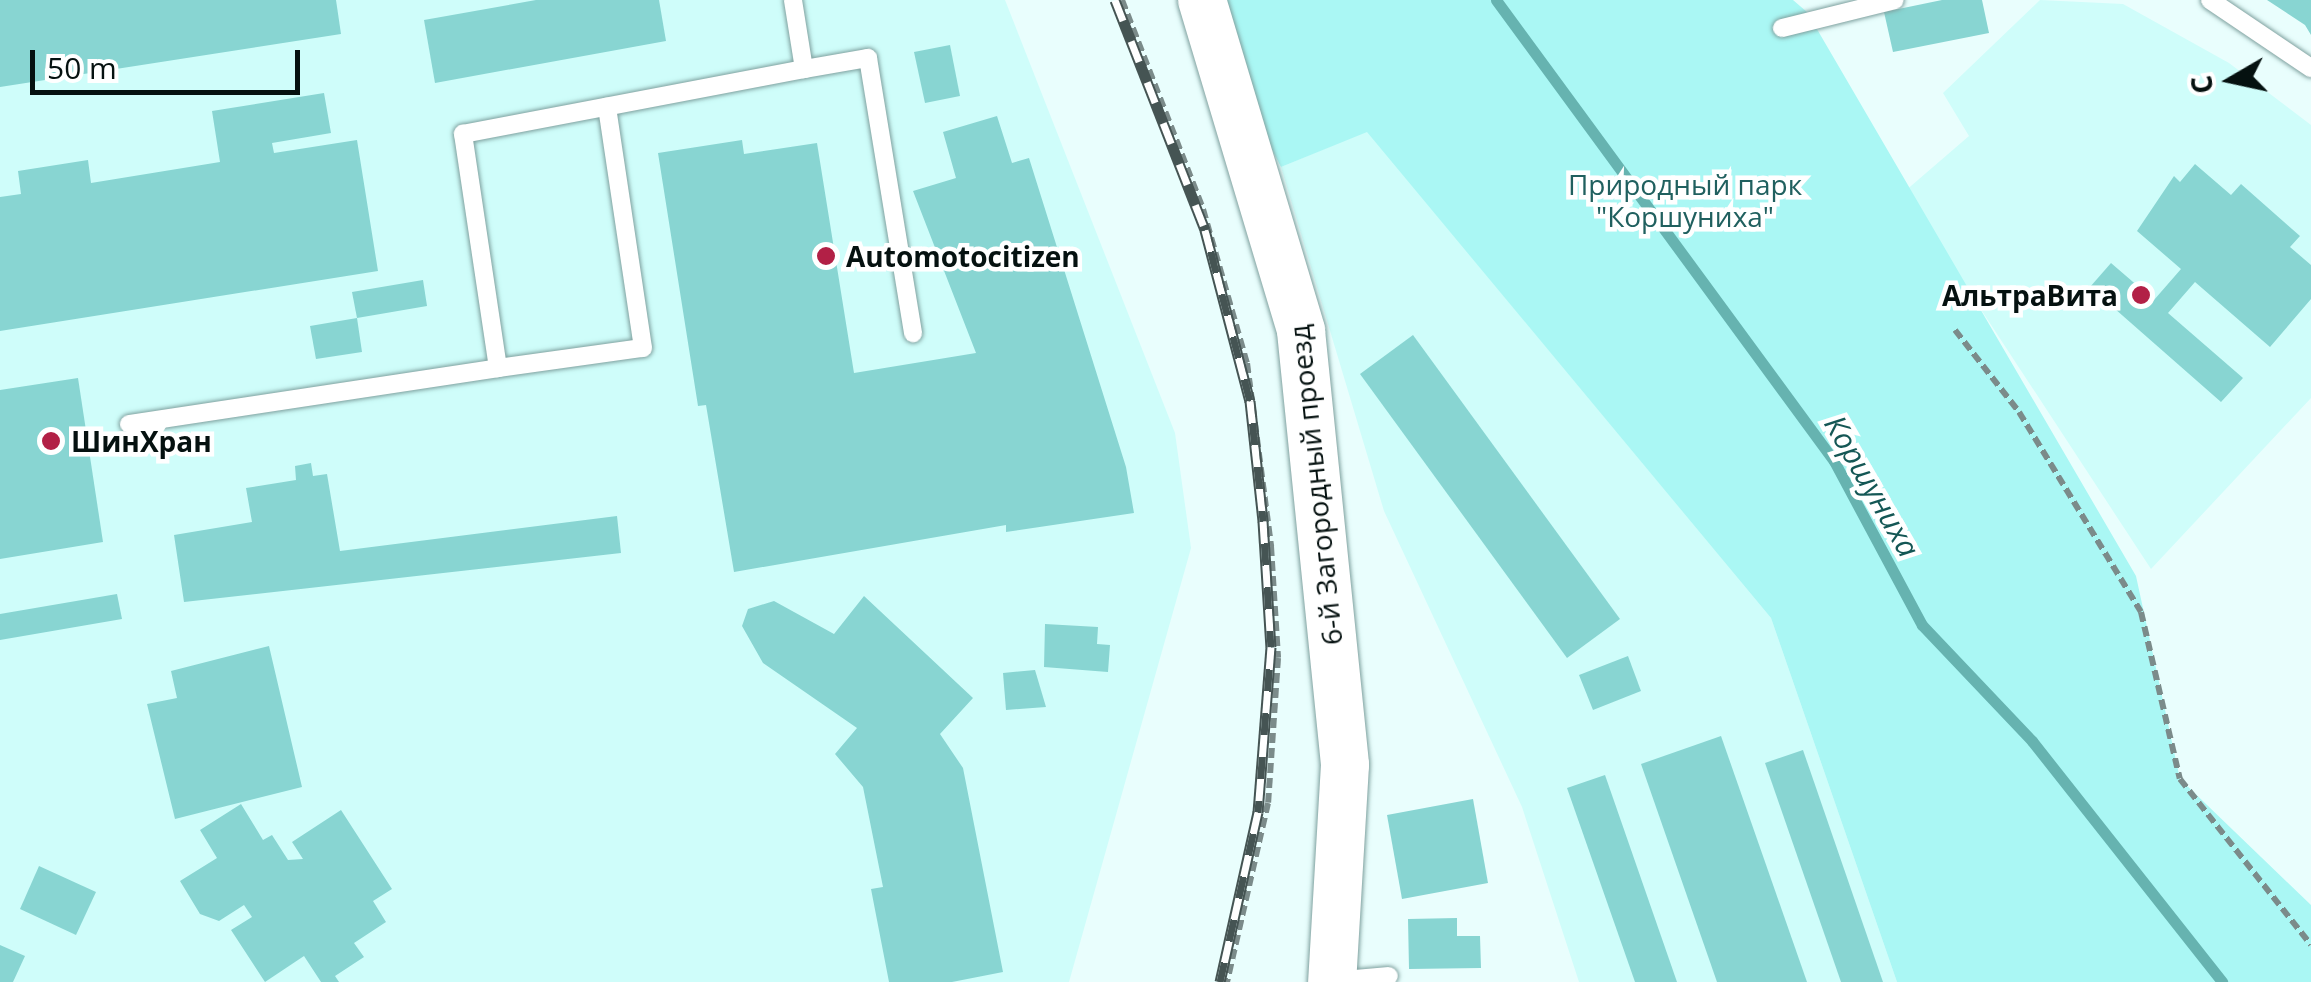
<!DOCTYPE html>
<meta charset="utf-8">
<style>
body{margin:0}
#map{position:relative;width:2311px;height:982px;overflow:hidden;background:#e9fefd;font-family:"Open Sans",sans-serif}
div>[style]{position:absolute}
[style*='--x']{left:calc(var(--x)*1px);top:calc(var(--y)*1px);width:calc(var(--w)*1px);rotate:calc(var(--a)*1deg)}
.built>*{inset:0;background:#cffdfa}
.green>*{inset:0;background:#aaf7f4}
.stream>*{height:11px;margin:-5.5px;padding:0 5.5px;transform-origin:5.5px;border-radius:5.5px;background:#66b3b0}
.building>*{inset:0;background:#88d5d2}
.path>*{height:6px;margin-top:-3px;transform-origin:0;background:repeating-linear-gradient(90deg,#7b8b8a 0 10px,transparent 0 15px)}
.roads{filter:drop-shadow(0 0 2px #7fa19f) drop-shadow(0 0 2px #7fa19f)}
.service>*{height:18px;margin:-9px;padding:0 9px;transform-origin:9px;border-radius:9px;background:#fff}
.tertiary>*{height:48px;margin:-24px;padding:0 24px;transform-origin:24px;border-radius:24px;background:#fff}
.rail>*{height:11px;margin-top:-5.5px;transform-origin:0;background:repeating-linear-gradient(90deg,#fff 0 22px,#455453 0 44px);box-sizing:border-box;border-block:2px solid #455453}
.dots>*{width:28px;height:28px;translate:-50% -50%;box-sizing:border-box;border:5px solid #fff;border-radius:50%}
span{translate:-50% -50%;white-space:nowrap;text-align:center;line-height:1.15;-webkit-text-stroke:9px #fff;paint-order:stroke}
.park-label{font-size:28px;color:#20605f}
.poi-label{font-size:28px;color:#051110;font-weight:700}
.left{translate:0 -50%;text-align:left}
.right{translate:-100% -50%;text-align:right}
.street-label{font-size:28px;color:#051110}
.water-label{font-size:30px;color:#145755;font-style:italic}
.north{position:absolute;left:2181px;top:30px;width:100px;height:100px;-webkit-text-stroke:8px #fff;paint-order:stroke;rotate:261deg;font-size:28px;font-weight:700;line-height:40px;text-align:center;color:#051110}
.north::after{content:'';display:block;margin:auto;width:35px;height:45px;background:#051110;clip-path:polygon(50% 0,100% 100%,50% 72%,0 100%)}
.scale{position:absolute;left:30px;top:50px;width:270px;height:45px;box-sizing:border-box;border:5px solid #051110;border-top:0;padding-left:12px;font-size:30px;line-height:35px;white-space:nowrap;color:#051110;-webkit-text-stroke:8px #fff;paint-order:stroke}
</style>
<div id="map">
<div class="built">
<i style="clip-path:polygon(0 0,1005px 0,1175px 433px,1191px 548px,1069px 982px,0 982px)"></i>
<i style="clip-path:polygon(2040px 0,2123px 4px,2229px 63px,2311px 125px,2311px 398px,2151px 569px,1904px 192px,1969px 136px,1943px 93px)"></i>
<i style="clip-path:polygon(1367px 131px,1771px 618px,1897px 982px,1579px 982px,1522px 807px,1384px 511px,1281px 167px)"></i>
</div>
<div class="green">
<i style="clip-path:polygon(1196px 0,1793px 0,1807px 12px,2136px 576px,2180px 779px,2311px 905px,2311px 982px,1897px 982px,1771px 618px,1367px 132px,1281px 167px)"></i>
</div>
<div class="stream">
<i style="--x:1496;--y:0;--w:572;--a:53.75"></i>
<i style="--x:1834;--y:461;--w:186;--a:61.8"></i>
<i style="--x:1922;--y:625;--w:160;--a:46.5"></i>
<i style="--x:2032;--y:741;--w:307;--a:51.7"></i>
</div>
<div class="building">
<i style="clip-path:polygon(0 0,336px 0,341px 34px,0 87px)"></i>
<i style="clip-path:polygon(536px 0,659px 0,666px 41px,435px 83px,424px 20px)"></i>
<i style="clip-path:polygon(1942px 0,1982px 0,1989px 33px,1893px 52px,1884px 12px)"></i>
<i style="clip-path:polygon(2267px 0,2311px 0,2311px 35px,2305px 25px)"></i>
<i style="clip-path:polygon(950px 45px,960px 96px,925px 103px,914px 52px)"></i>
<i style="clip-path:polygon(324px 93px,331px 133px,272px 143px,274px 153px,357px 140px,378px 271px,0 331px,0 197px,21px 194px,18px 171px,88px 160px,91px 183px,220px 162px,212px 111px)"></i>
<i style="clip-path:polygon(997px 116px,1012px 163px,1029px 158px,1126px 467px,1134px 513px,1006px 532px,1006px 525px,734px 572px,706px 405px,698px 406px,658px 153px,742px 140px,744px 154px,817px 143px,854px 373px,976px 353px,913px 191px,956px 178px,943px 132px)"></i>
<i style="clip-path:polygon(2195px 164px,2231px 195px,2241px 184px,2300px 236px,2290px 247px,2311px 265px,2311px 299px,2270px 347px,2195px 282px,2168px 313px,2243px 378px,2221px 402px,2090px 287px,2111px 263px,2154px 300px,2181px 269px,2137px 231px,2174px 176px,2180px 182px)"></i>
<i style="clip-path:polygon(423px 280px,427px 306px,357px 318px,352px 292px)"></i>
<i style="clip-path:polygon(357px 318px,362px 352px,316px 359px,310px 326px)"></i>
<i style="clip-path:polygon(1413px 335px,1620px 619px,1567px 658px,1360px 374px)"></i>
<i style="clip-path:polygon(78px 378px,103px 542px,0 559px,0 390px)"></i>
<i style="clip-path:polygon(311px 463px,313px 476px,327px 474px,340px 551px,617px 516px,621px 553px,184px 602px,174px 535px,252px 522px,246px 488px,296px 480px,295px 466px)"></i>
<i style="clip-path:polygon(117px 594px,122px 619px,0 640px,0 614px)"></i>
<i style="clip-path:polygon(864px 596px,973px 698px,940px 734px,963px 768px,1003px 972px,952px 982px,889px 982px,871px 889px,883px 887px,863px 787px,835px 754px,857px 728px,763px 663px,742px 626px,748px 609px,774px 601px,834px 634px)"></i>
<i style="clip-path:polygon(1045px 624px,1098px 627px,1097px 644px,1110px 645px,1108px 672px,1044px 667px)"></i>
<i style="clip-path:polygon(269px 646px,302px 787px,175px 819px,147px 704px,177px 698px,171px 671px)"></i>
<i style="clip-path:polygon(1628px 656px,1641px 691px,1593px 710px,1579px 675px)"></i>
<i style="clip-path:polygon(1035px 670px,1046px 707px,1006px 710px,1003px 673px)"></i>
<i style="clip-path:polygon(1721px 736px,1807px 982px,1717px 982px,1641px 764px)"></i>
<i style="clip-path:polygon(1803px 750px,1883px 982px,1841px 982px,1765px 763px)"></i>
<i style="clip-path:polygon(1605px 775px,1677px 982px,1635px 982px,1567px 788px)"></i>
<i style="clip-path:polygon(1473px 799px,1488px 883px,1402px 899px,1387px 815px)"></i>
<i style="clip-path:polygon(241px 804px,263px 840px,272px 835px,288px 860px,303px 859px,292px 842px,341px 810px,392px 889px,373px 901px,386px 922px,354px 943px,364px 957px,335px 976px,339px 982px,321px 982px,304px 956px,265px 982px,231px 930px,252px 917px,244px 905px,219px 921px,200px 914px,180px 881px,217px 858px,200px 830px)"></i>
<i style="clip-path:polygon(39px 866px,96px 892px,76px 935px,20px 909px)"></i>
<i style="clip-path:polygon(1457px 918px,1457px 936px,1480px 936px,1481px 968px,1409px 969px,1408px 919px)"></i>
<i style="clip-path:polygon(0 945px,25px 956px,13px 982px,0 982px)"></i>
</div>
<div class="path">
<i style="--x:1122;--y:0;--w:224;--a:68.8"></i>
<i style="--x:1203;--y:209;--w:160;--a:74.1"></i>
<i style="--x:1247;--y:363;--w:185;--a:82.5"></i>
<i style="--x:1271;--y:546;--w:112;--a:86.4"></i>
<i style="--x:1278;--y:658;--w:145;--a:93.9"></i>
<i style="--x:1268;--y:803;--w:184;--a:102.9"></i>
<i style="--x:1955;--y:330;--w:104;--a:52"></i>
<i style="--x:2019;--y:412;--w:234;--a:58.6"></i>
<i style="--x:2141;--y:612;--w:171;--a:76.9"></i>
<i style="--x:2180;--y:779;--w:211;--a:51.7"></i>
</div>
<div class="roads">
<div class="service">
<i style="--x:2210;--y:0;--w:122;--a:34"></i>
<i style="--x:1782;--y:28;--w:116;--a:-13.9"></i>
<i style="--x:804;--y:69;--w:65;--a:-9.8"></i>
<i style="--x:868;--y:58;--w:279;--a:80.7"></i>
<i style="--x:498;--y:368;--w:146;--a:-7.9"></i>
<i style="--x:643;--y:348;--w:244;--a:-98.5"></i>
<i style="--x:129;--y:424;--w:373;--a:-8.6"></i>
<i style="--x:498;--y:368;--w:237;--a:-98.5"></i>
<i style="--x:463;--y:134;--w:347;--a:-10.8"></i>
<i style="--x:804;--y:69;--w:70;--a:-99.1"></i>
<i style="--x:1333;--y:981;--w:56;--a:-5.1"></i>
</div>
<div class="tertiary">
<i style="--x:1202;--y:0;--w:345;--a:73.3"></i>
<i style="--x:1301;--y:331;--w:436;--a:84.2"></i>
<i style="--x:1345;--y:765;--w:217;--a:93.4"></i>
</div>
</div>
<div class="rail">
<i style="--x:1115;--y:0;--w:247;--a:68.6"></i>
<i style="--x:1205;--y:230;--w:177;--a:75.3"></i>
<i style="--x:1250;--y:401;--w:121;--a:83.8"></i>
<i style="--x:1263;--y:521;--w:126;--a:86.4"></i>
<i style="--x:1271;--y:647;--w:166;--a:94.5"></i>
<i style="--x:1258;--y:812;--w:174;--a:102.6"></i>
</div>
<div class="dots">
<i style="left:826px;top:256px;background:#b22046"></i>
<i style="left:2141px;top:295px;background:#b22046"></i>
<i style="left:51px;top:441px;background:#b22046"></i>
</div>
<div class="park-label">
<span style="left:1685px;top:200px">Природный парк<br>"Коршуниха"</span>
</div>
<div class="poi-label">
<span class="left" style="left:846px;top:256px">Automotocitizen</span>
<span class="right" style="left:2118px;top:295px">АльтраВита</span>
<span class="left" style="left:71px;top:441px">ШинХран</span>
</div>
<div class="street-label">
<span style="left:1315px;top:485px;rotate:-96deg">6-й Загородный проезд</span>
</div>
<div class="water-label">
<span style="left:1872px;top:486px;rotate:60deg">Коршуниха</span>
</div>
<div class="north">С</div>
<div class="scale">50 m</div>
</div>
